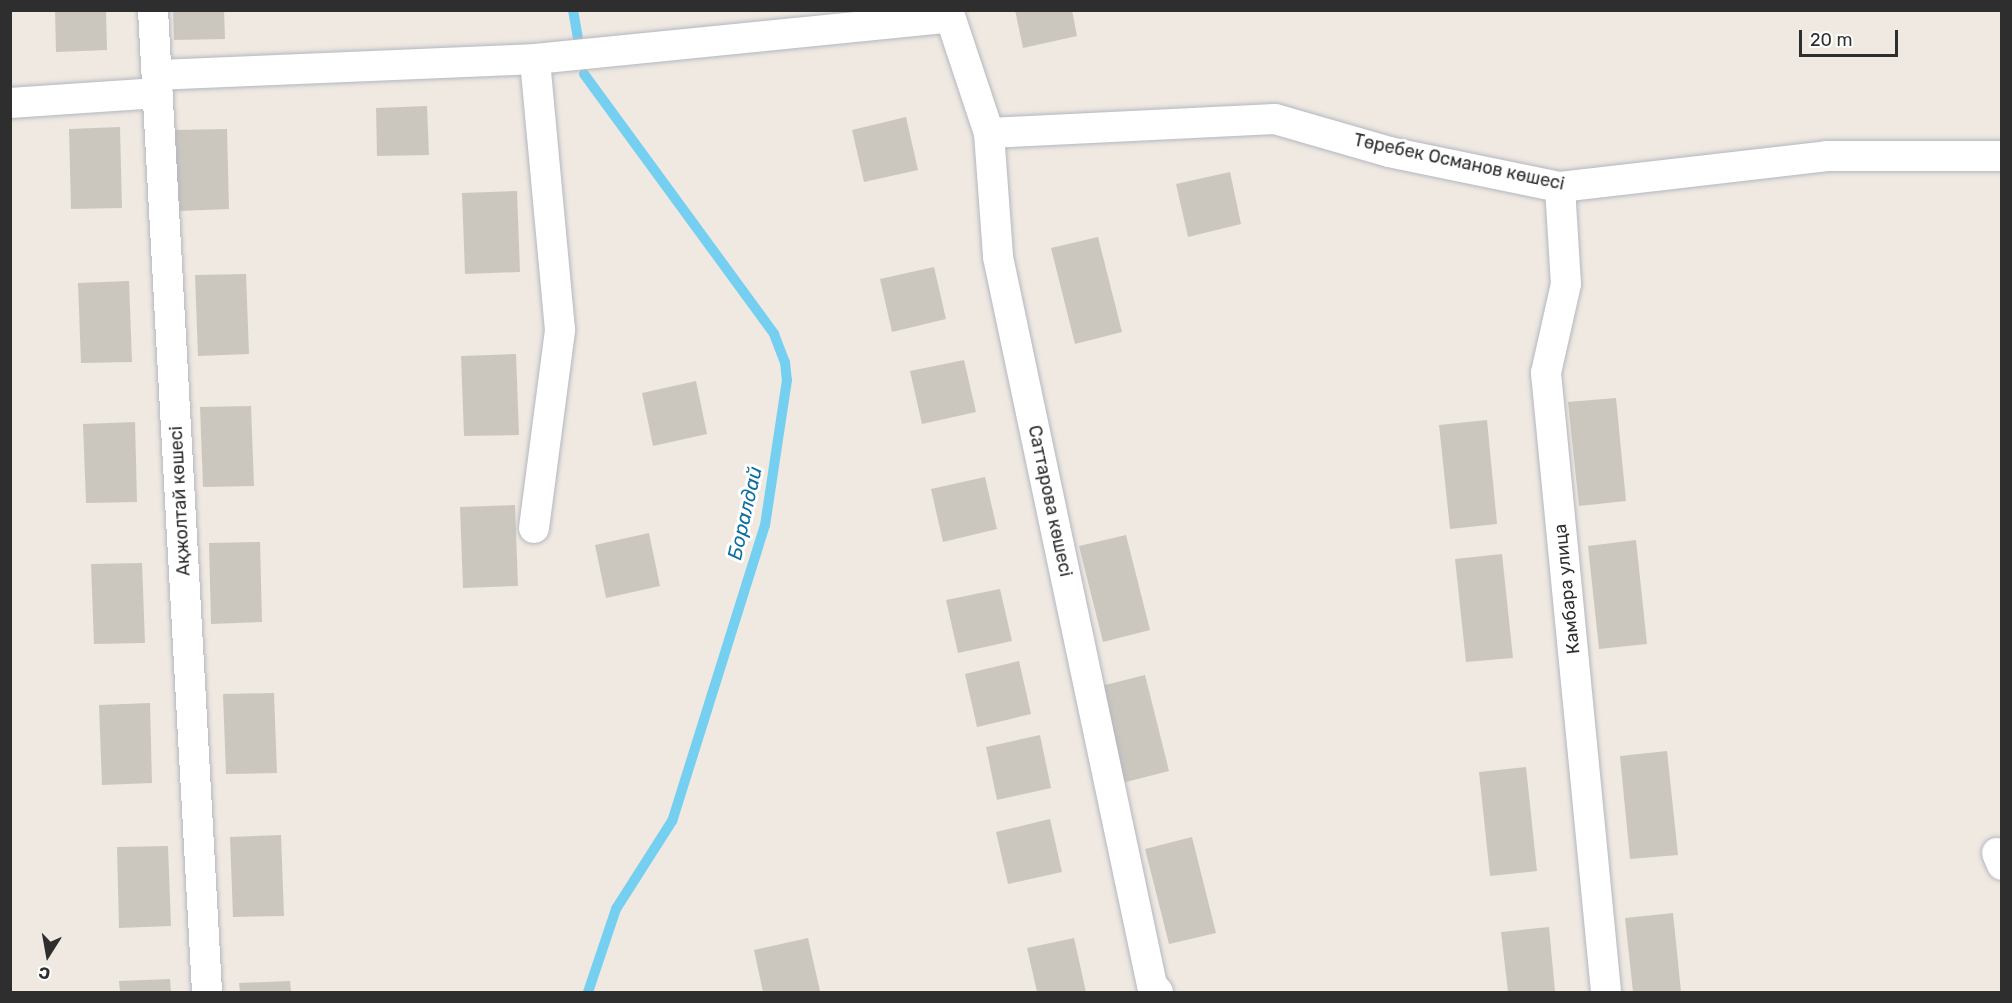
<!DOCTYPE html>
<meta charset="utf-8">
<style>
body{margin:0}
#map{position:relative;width:2012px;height:1003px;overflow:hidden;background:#efe9e1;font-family:Rubik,sans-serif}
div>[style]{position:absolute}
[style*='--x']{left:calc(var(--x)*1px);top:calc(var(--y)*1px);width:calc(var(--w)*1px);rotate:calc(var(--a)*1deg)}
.stream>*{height:10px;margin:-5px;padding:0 5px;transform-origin:5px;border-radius:5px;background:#75cff0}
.building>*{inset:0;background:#cbc7bf}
.roads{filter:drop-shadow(0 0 2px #b4b7c1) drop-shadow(0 0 2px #b4b7c1)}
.minor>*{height:30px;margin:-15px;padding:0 15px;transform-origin:15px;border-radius:15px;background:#fff}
span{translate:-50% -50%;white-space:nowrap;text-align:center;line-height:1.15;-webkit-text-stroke:6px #fff;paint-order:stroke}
.street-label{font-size:18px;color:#2e2e2e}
.water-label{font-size:20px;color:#0d6fa3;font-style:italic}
.frame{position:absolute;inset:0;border:12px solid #2e2e2e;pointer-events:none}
.north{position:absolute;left:18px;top:925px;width:60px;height:60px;-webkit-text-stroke:4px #fff;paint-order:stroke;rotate:191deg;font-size:16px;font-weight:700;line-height:24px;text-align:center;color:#2e2e2e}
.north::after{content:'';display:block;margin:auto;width:21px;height:27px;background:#2e2e2e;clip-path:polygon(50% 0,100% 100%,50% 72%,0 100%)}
.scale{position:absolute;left:1799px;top:30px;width:99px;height:27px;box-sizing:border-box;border:3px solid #2e2e2e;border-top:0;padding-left:8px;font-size:18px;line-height:21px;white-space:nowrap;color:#2e2e2e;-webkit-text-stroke:4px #fff;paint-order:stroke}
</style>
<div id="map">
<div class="stream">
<i style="--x:573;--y:10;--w:27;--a:80"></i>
<i style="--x:584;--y:74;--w:322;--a:53.8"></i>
<i style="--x:774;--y:334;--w:30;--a:69"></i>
<i style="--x:785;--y:362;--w:18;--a:84"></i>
<i style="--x:787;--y:380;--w:147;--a:98.6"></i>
<i style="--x:765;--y:525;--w:310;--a:107.4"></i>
<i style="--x:672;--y:821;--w:104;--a:122.5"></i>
<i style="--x:616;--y:909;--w:88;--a:108.6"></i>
</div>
<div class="building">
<i style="clip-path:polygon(55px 10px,106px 10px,107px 50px,56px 52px)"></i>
<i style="clip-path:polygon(173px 10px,224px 10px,225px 39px,174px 40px)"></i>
<i style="clip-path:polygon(1015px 10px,1072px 10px,1077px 36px,1023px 48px)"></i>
<i style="clip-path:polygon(427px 106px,429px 155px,377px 156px,376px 108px)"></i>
<i style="clip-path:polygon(906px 117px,918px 170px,864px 182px,852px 130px)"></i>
<i style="clip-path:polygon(120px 127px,122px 208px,71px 209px,69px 129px)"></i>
<i style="clip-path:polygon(227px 129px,229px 209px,178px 211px,175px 130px)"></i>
<i style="clip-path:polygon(1230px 172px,1241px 224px,1188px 237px,1176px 184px)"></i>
<i style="clip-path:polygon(517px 191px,520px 272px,465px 274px,462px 193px)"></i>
<i style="clip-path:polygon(1098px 237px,1122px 332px,1075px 344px,1051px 248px)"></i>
<i style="clip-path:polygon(934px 267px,946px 319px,892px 332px,880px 279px)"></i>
<i style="clip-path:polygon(246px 274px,249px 354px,198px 356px,195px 275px)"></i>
<i style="clip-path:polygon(129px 281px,132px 362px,81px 363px,78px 283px)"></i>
<i style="clip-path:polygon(516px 354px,519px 435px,464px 436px,461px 356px)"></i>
<i style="clip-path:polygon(964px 360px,976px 412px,922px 424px,910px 371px)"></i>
<i style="clip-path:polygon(696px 381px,707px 434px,653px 446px,642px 393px)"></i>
<i style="clip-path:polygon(1616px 398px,1626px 501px,1579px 506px,1568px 402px)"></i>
<i style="clip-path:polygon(251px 406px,254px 486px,203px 487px,200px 407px)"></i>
<i style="clip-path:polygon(1487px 420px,1497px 524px,1450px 529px,1439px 425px)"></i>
<i style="clip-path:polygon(135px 422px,137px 502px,86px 503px,83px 424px)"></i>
<i style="clip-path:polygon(985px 477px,997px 529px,943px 542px,931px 489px)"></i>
<i style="clip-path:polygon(515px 505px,518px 586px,463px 588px,460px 507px)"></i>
<i style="clip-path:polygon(649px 533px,660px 586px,606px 598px,595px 545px)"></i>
<i style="clip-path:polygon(1126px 535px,1150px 630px,1103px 642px,1079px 546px)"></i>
<i style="clip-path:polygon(1636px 540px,1647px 644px,1599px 649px,1588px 546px)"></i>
<i style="clip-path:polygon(260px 542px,262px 622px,211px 624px,209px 543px)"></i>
<i style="clip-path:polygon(1502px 554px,1513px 658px,1466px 662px,1455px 559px)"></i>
<i style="clip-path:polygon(142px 563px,145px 643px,94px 644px,91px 564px)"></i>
<i style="clip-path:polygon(1000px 589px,1012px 641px,958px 653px,946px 600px)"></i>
<i style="clip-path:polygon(1019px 661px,1031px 714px,977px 727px,965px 674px)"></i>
<i style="clip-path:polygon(1145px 675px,1169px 771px,1122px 783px,1097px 687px)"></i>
<i style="clip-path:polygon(274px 693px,277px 773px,226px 774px,223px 694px)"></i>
<i style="clip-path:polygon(150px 703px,152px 783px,102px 785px,99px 705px)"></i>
<i style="clip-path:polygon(1040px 735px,1051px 788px,997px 800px,986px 747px)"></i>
<i style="clip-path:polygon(1667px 751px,1678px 855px,1630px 859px,1620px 756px)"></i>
<i style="clip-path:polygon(1526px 767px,1537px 871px,1490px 876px,1479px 772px)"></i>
<i style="clip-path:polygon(1050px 819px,1062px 872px,1008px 884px,996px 832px)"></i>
<i style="clip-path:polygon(281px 835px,284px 916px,233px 917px,230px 837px)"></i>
<i style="clip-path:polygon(1192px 837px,1216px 933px,1169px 944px,1145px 849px)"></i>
<i style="clip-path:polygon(168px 846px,171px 926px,119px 928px,117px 847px)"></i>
<i style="clip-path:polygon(1673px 913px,1681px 992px,1633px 992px,1625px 918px)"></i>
<i style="clip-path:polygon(1549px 927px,1555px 992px,1508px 992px,1501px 932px)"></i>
<i style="clip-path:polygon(808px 938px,820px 991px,763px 992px,754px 950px)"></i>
<i style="clip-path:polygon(1074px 938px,1086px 992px,1037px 992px,1027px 948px)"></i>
<i style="clip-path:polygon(170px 979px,171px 992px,120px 992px,119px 981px)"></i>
<i style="clip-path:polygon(290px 981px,291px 992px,240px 992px,239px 983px)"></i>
</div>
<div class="roads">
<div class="minor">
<i style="--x:153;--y:10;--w:983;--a:86.85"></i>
<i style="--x:948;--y:10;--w:130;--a:71.6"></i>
<i style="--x:989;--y:133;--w:124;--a:85.8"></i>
<i style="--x:998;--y:257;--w:744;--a:78.06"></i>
<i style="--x:1152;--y:985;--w:9;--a:49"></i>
<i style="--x:157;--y:75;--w:378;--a:-2.4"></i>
<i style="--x:535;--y:59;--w:416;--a:-5.7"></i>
<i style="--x:10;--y:103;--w:148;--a:-3.9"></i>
<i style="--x:989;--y:133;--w:286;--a:-2.8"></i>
<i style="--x:1275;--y:119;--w:119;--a:16.1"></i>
<i style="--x:1389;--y:152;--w:175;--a:11.6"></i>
<i style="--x:1560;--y:187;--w:269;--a:-6.6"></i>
<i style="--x:1827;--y:156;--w:175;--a:0"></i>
<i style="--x:1560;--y:187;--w:97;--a:86.5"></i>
<i style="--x:1566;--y:284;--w:91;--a:102.7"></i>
<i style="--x:1546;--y:373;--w:622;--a:84.46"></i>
<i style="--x:534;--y:528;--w:200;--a:-82.5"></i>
<i style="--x:560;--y:330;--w:272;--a:-95.3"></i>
<i style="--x:1997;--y:853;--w:13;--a:67"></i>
</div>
</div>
<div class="street-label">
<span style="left:1459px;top:162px;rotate:12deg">Төребек Османов көшесі</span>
<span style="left:180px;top:501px;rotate:-93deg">Ақжолтай көшесі</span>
<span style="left:1050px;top:501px;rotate:78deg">Саттарова көшесі</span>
<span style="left:1567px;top:589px;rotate:-96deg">Камбара улица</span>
</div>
<div class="water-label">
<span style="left:745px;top:513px;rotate:-77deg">Боралдай</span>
</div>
<div class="frame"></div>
<div class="north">С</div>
<div class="scale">20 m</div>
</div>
